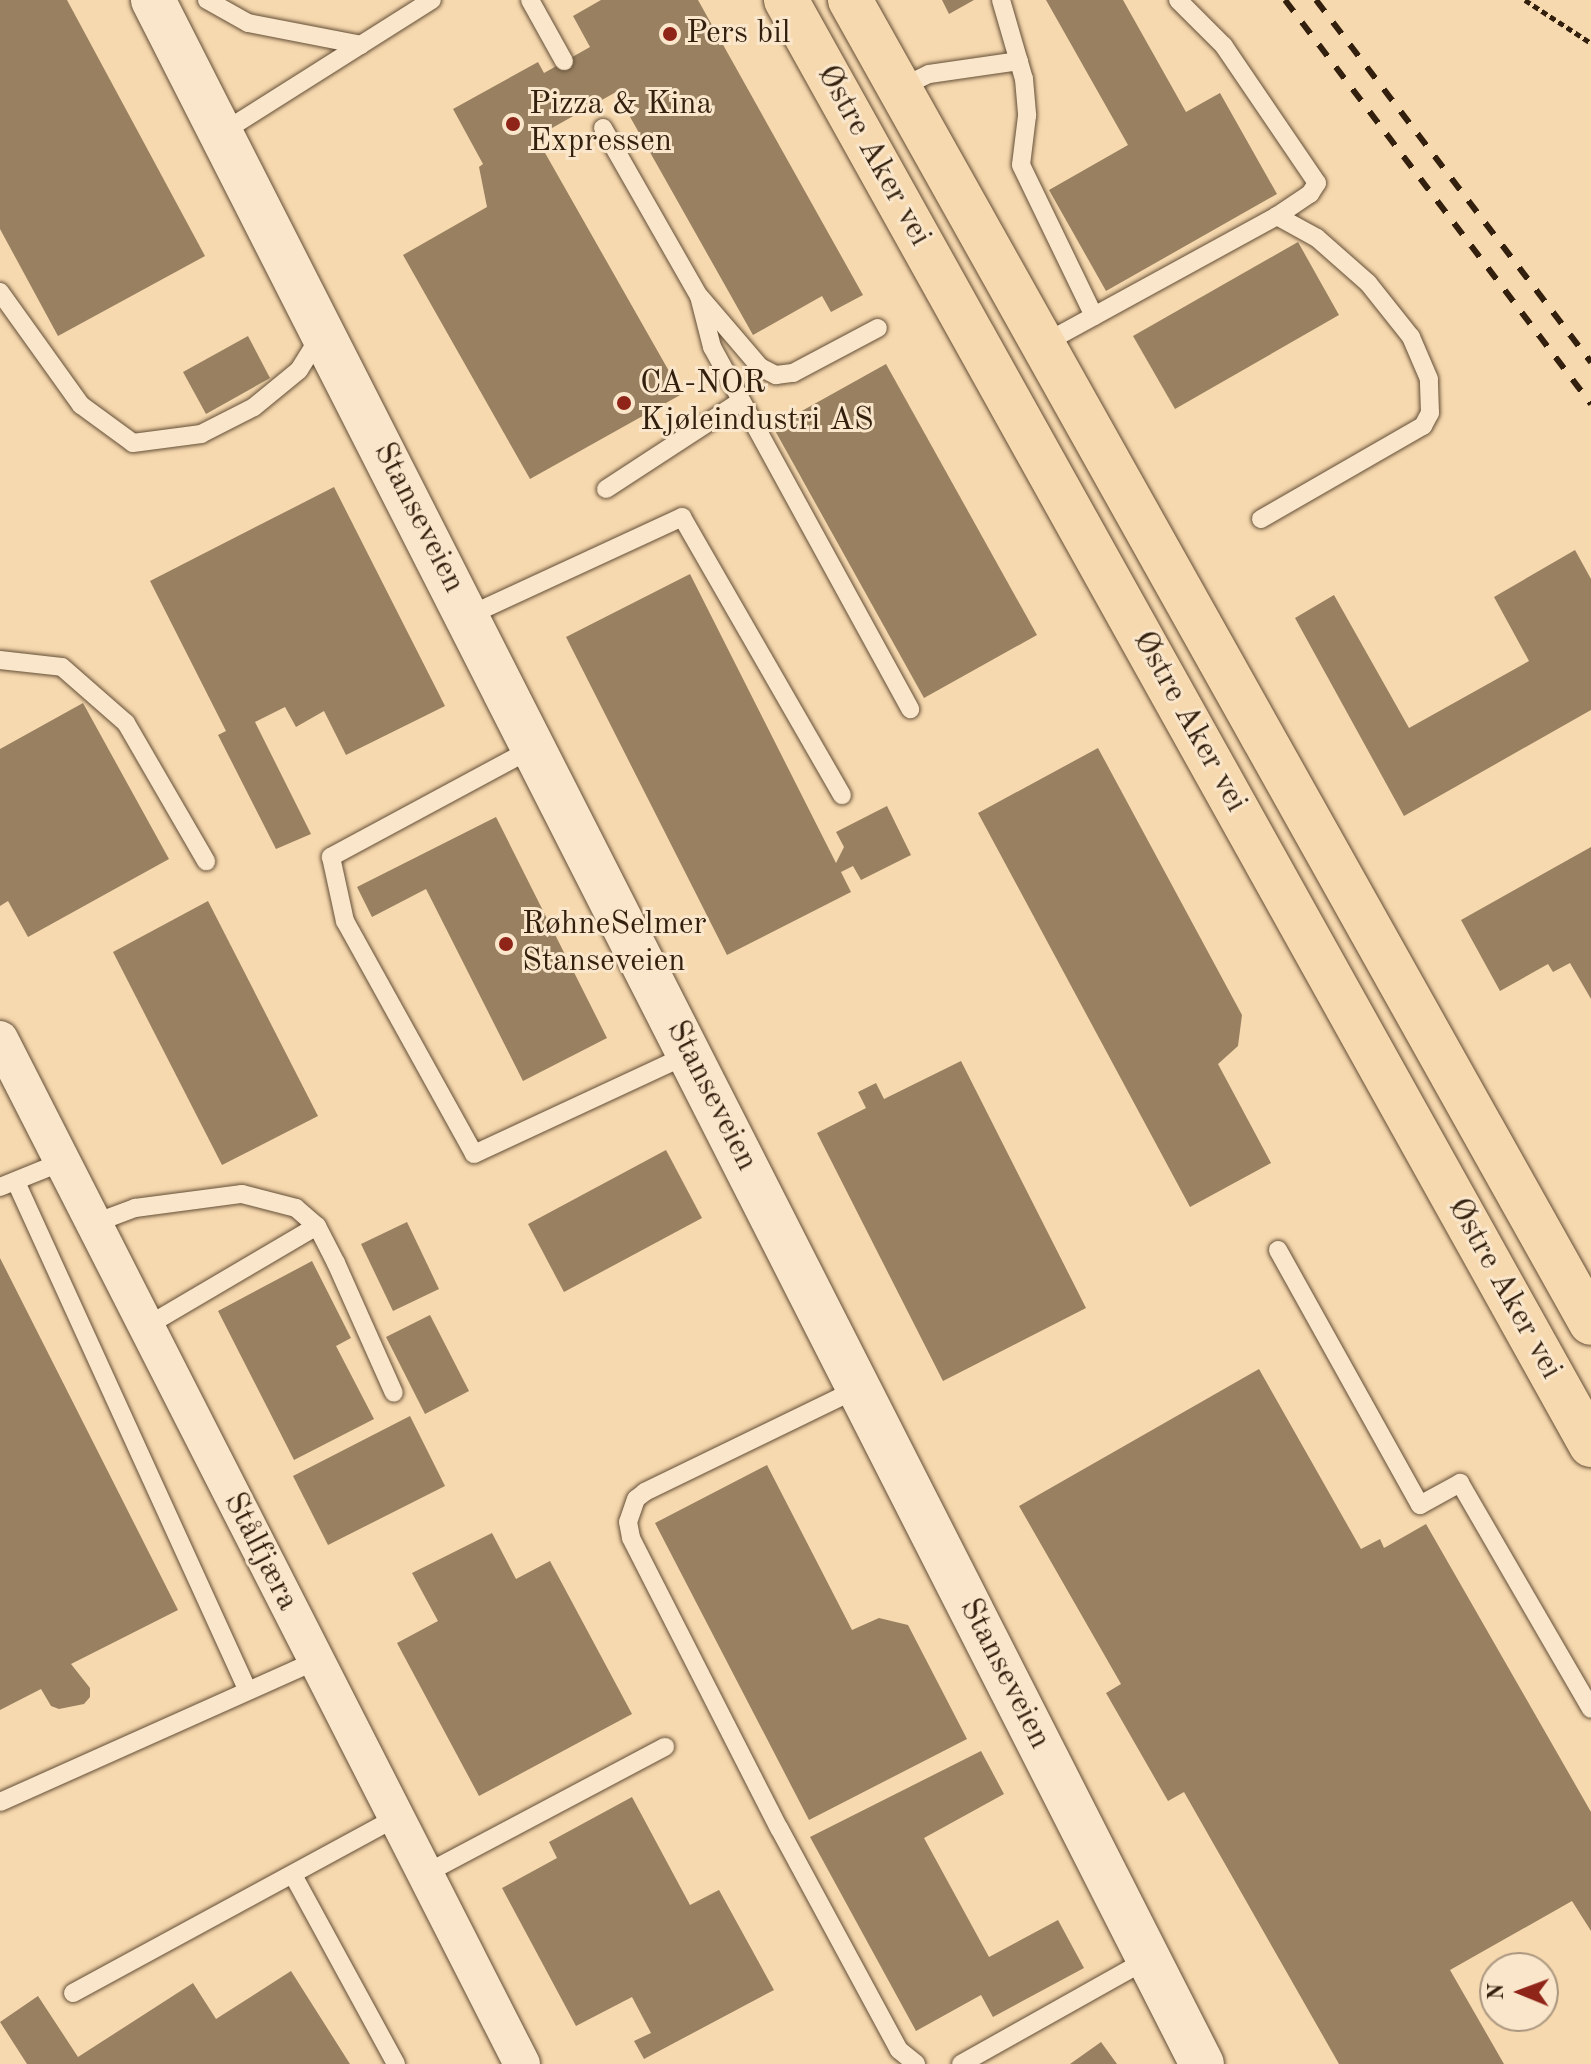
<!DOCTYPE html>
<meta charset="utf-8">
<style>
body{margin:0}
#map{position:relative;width:1591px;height:2064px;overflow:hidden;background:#f7d9af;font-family:"Old Standard TT",serif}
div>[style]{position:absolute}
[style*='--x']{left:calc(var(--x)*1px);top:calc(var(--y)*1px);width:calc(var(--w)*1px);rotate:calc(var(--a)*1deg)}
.building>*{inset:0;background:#988061}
.path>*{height:5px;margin-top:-2.5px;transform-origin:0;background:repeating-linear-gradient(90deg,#321f0d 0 6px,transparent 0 10px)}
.roads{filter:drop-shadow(0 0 2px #634e36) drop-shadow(0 0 2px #634e36)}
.lane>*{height:18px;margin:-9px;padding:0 9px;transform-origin:9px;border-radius:9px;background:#fae6cb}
.street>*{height:36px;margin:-18px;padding:0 18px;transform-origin:18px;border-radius:18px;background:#fae6cb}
.secondary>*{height:44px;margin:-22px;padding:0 22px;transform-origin:22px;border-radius:22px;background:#fae6cb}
.highway>*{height:44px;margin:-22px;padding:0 22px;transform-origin:22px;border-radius:22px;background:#f7d9af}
.rail>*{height:6px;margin-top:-3px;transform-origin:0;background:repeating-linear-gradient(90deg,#321f0d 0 14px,transparent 0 28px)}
.dots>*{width:22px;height:22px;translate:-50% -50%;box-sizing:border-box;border:4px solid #fae6cb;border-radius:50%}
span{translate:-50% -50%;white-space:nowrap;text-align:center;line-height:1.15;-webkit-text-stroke:6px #fae6cb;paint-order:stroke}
.poi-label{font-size:32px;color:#321f0d}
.left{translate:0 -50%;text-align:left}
.street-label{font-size:32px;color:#321f0d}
.north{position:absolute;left:1479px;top:1952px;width:80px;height:80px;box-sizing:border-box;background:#fae6cb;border:2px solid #aa967f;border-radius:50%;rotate:271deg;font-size:22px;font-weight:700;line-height:32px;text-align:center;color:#321f0d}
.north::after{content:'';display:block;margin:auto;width:28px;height:36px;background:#8f2418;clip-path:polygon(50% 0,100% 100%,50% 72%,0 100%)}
</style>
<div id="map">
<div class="building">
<i style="clip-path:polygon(0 0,67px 0,205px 256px,58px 336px,0 229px)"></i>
<i style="clip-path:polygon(601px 0,698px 0,863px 295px,831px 312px,822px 296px,753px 335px,616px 92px,536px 137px,682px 394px,530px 479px,403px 255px,487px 207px,479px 167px,483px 164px,453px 109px,538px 62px,544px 73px,590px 47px,573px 16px)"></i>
<i style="clip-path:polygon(942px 0,974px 0,949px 14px)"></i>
<i style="clip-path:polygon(1046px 0,1123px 0,1186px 112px,1220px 93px,1277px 194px,1106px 291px,1049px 190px,1128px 145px)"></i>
<i style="clip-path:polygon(1298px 242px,1339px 315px,1175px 409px,1133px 336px)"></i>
<i style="clip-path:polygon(248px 336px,270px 378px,206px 414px,183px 372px)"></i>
<i style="clip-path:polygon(886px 364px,1037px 635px,924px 698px,773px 427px)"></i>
<i style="clip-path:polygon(334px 487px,445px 706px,346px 755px,324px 711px,296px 727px,285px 707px,255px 722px,311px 834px,276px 849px,218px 735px,226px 731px,150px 581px)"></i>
<i style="clip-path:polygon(1575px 550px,1591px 579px,1591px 710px,1404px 816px,1295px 618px,1334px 595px,1409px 728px,1529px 661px,1494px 597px)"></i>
<i style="clip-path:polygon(690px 574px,836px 863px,844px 847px,836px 832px,887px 806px,911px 855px,861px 880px,853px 866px,841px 872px,851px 892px,727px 955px,566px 637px)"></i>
<i style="clip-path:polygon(83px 703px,169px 859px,28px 937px,8px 901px,0 906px,0 749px)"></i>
<i style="clip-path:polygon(1098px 748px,1242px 1015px,1238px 1046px,1218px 1064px,1271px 1163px,1190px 1207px,978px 813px)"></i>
<i style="clip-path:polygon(496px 817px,607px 1038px,523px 1081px,426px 889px,372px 917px,357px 887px)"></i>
<i style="clip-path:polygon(1591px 847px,1591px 999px,1570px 963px,1553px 972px,1548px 964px,1500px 991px,1461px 920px)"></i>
<i style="clip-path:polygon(208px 901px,318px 1116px,222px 1165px,113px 952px)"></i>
<i style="clip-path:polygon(961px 1061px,1086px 1308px,943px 1381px,817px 1133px,866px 1108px,858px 1092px,876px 1083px,884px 1099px)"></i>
<i style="clip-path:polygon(666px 1150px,702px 1218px,564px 1292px,528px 1224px)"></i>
<i style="clip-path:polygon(407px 1222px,439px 1289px,393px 1311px,361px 1244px)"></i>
<i style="clip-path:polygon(0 1258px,178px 1610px,71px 1664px,90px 1688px,90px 1697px,84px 1704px,59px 1709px,51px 1706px,41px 1689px,0 1710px)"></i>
<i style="clip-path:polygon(312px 1261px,351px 1338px,336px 1346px,374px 1419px,294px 1460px,218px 1311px)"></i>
<i style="clip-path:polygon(430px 1315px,469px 1391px,425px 1414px,386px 1337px)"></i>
<i style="clip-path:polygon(1259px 1369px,1361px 1549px,1380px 1539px,1384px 1548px,1426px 1524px,1591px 1812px,1591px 1931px,1572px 1901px,1450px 1970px,1504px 2064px,1339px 2064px,1184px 1792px,1168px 1801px,1106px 1693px,1121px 1684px,1019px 1506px)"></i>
<i style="clip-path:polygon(410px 1416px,445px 1486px,328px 1545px,293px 1476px)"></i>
<i style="clip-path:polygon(767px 1465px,852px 1630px,879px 1618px,908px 1625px,967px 1739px,809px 1820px,655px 1523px)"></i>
<i style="clip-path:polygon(492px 1533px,516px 1579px,550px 1561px,632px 1714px,479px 1796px,397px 1643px,438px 1621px,412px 1573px)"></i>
<i style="clip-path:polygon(981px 1751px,1004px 1794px,924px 1838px,989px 1957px,1058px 1920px,1084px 1968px,993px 2017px,981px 1995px,916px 2031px,810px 1837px)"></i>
<i style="clip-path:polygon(632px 1797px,690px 1905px,719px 1890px,774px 1990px,644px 2059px,634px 2041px,651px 2033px,632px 1997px,576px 2026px,502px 1888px,557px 1858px,549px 1842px)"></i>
<i style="clip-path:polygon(291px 1971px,350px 2064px,27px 2064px,0 2022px,38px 1996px,78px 2057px,193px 1983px,216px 2019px)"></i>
<i style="clip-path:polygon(1101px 2042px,1117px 2064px,1070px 2064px)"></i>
</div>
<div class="path">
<i style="--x:1525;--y:0;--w:79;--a:33.1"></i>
</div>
<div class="roads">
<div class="lane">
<i style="--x:207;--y:0;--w:47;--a:29.3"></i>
<i style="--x:248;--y:23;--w:115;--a:11"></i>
<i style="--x:530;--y:0;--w:70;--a:60.9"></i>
<i style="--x:1001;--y:0;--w:82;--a:73.8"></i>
<i style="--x:1024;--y:79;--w:37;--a:85"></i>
<i style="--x:1027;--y:116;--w:49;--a:97"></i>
<i style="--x:1021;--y:165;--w:168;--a:64.2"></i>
<i style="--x:900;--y:88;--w:32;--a:-26"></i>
<i style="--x:929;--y:74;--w:91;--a:-8.2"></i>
<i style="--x:603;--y:128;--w:193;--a:60.3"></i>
<i style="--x:699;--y:296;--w:53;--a:75.7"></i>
<i style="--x:712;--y:347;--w:413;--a:61.3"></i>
<i style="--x:223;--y:132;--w:247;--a:-32.3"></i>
<i style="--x:0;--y:292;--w:139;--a:54.4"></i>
<i style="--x:81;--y:405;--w:64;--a:36.2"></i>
<i style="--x:133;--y:443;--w:69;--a:-7.5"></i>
<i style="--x:201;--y:434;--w:59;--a:-27"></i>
<i style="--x:254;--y:407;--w:58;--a:-39.4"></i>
<i style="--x:299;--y:370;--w:40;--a:-58"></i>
<i style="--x:701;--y:298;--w:91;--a:49.5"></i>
<i style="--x:760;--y:367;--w:18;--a:27"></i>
<i style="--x:776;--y:375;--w:17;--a:-7"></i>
<i style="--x:793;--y:373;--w:96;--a:-27.9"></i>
<i style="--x:1043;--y:344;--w:267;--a:-28.7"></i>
<i style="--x:1277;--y:216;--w:40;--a:-34"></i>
<i style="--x:1310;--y:194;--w:13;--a:-58"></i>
<i style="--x:1317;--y:183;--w:166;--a:-124.2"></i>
<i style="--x:1224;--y:46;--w:65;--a:-135"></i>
<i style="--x:606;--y:489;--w:161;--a:-33.1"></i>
<i style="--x:1261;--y:519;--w:187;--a:-29.9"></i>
<i style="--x:1423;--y:426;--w:15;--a:-62"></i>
<i style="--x:1430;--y:413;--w:34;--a:-92"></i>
<i style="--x:1429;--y:379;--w:46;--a:-113.2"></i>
<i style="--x:1411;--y:337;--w:69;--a:-128.5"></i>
<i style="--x:1368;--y:283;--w:68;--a:-138.6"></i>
<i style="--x:1317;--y:238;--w:46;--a:-151.2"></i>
<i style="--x:468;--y:616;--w:236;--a:-24.8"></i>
<i style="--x:682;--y:517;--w:321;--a:60.1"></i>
<i style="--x:0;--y:660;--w:62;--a:6.4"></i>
<i style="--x:62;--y:667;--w:85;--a:41.2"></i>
<i style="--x:126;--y:723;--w:160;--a:59.9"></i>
<i style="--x:535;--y:747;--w:232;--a:151.7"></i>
<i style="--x:331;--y:857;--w:66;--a:77.7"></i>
<i style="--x:345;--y:921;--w:266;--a:61"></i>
<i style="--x:474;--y:1154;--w:237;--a:-24.9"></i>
<i style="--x:16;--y:1182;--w:559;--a:65.5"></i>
<i style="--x:0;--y:1187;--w:69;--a:-22.1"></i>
<i style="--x:95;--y:1223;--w:43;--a:-20.6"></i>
<i style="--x:135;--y:1208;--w:108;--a:-7.5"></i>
<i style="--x:242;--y:1194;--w:56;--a:14.5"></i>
<i style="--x:296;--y:1208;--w:28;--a:41"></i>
<i style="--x:317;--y:1226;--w:42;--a:62.8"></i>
<i style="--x:336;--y:1263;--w:142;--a:66"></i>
<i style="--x:1278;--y:1250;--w:292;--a:60.9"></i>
<i style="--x:1420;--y:1505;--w:46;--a:-28.8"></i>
<i style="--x:1460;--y:1483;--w:261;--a:59.9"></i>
<i style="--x:147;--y:1326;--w:197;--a:-30.5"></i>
<i style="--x:859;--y:1388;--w:238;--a:154.1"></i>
<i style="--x:645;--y:1492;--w:11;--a:142"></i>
<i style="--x:636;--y:1499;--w:24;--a:109"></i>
<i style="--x:628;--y:1522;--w:16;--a:79"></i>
<i style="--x:631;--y:1538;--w:326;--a:63"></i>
<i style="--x:779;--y:1828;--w:252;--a:61.6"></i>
<i style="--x:899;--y:2050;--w:22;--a:39"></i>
<i style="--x:0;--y:1802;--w:345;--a:-24.1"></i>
<i style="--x:293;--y:1875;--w:215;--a:61.4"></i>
<i style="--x:423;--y:1875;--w:274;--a:-27.9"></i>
<i style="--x:73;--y:1993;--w:365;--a:-28.5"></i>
<i style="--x:961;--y:2064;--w:214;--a:-29.3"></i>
</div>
<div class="street">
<i style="--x:0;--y:1039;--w:1150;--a:63.01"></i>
</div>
<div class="secondary">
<i style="--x:153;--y:0;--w:2315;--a:63.06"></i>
</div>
<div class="highway">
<i style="--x:786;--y:0;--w:1654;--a:60.88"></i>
<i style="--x:850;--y:0;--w:1516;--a:60.75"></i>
</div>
</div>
<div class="rail">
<i style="--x:1285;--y:0;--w:507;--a:52.86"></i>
<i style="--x:1316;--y:0;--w:455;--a:52.8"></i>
</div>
<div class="dots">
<i style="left:670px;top:34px;background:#8f2418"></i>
<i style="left:513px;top:124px;background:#8f2418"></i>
<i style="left:624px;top:403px;background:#8f2418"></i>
<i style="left:506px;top:944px;background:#8f2418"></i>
</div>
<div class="poi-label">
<span class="left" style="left:686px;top:34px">Pers bil</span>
<span class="left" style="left:529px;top:124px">Pizza &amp; Kina<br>Expressen</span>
<span class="left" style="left:640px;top:403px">CA-NOR<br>Kjøleindustri AS</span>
<span class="left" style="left:522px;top:944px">RøhneSelmer<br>Stanseveien</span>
</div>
<div class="street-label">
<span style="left:873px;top:156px;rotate:61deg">Østre Aker vei</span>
<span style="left:418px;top:518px;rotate:63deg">Stanseveien</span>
<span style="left:1189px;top:722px;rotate:61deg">Østre Aker vei</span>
<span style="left:711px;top:1096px;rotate:63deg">Stanseveien</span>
<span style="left:1504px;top:1289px;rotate:61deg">Østre Aker vei</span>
<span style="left:260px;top:1552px;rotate:63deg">Stålfjæra</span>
<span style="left:1004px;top:1674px;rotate:63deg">Stanseveien</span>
</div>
<div class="north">N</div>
</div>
